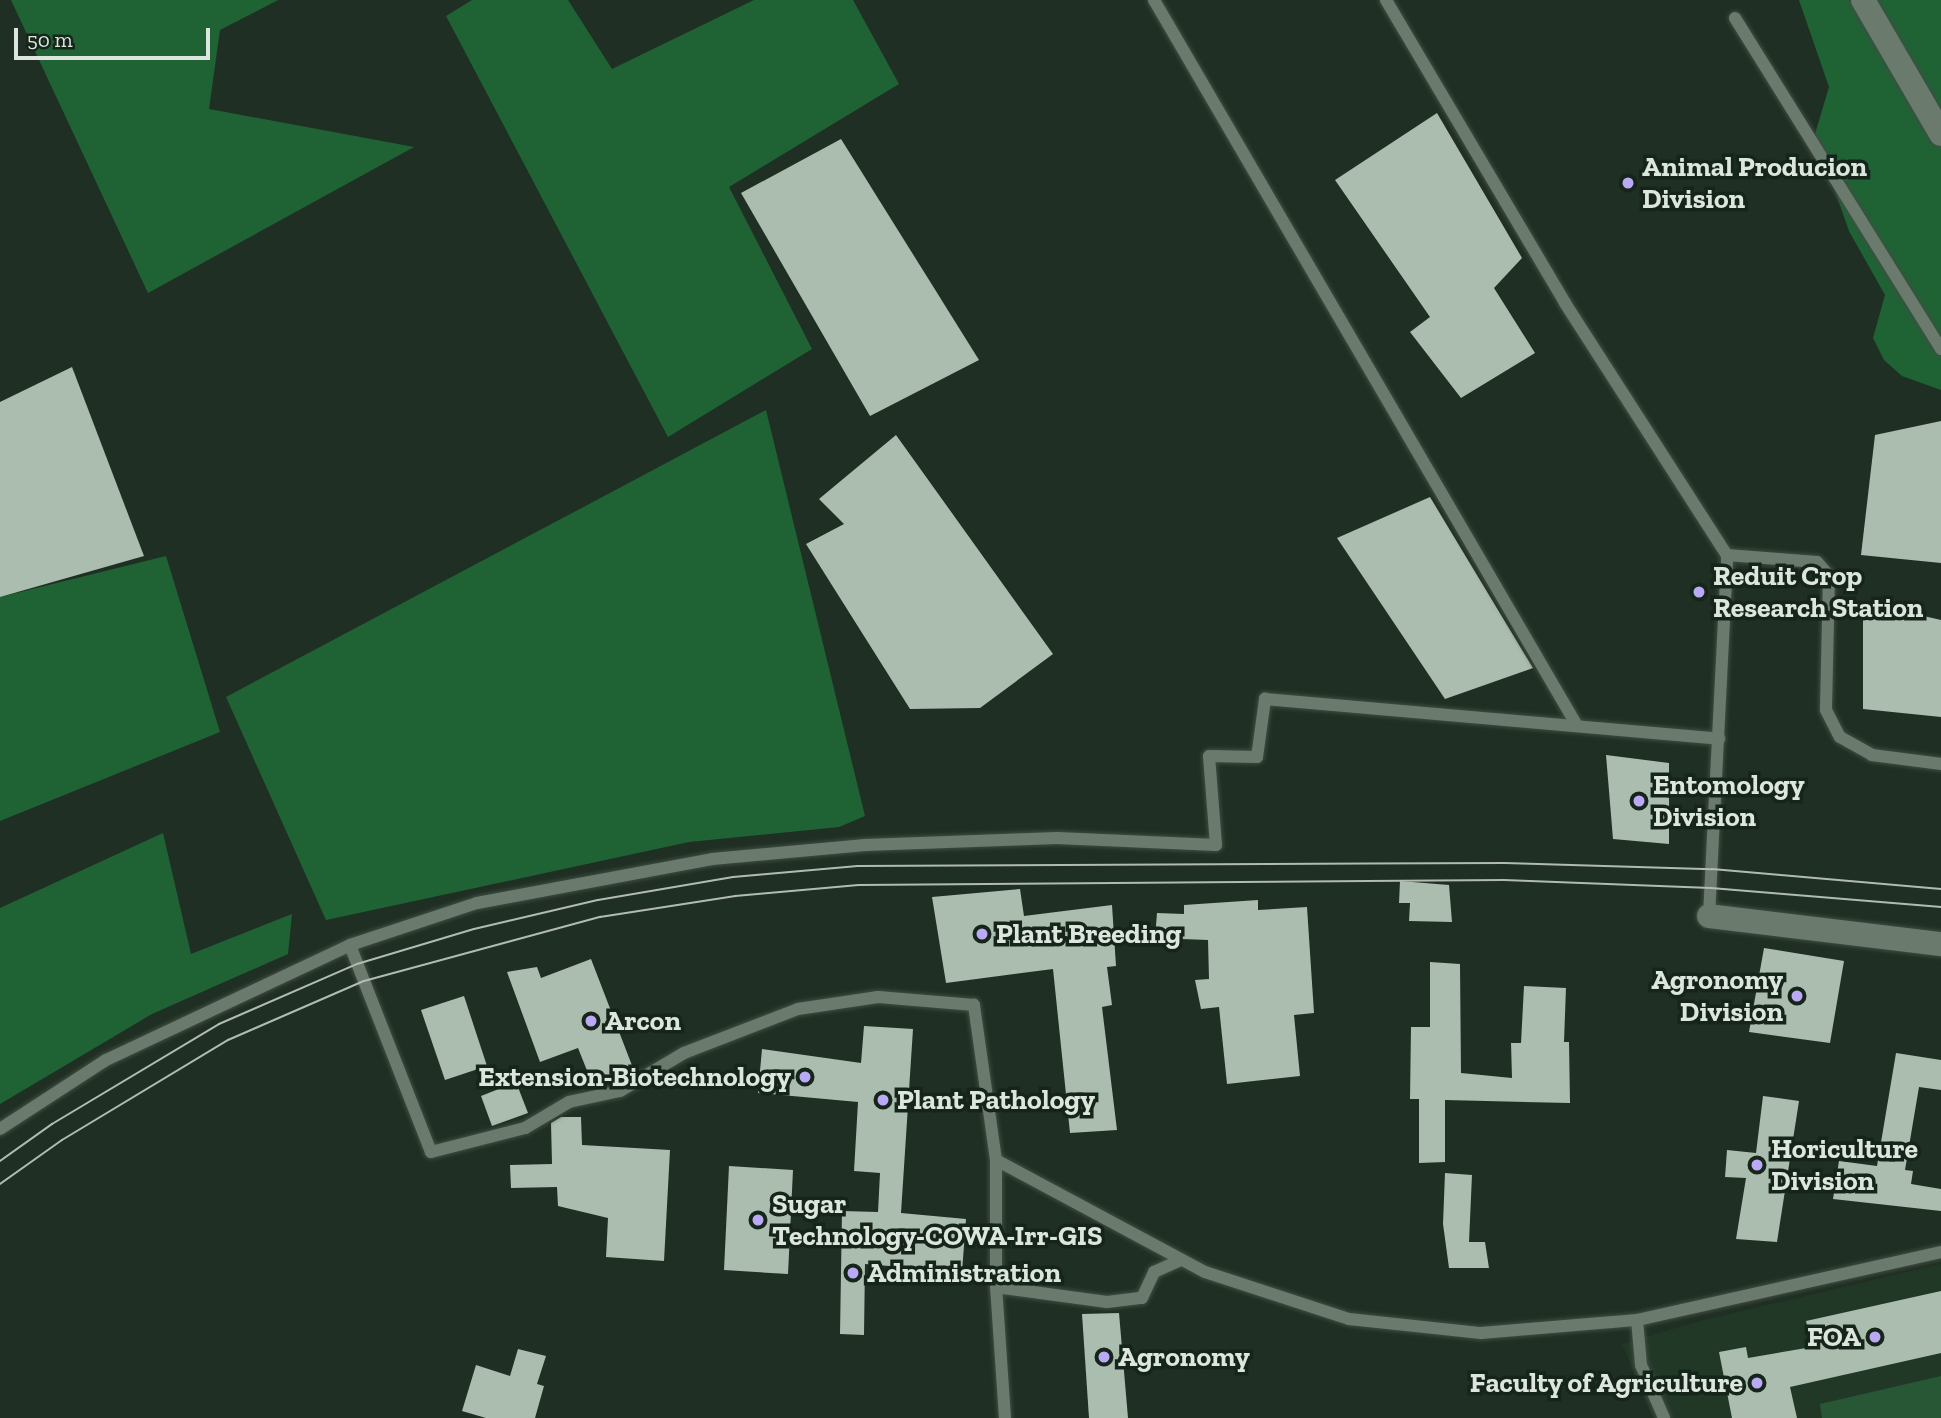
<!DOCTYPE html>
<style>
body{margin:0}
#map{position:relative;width:1941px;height:1418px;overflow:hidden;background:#202f23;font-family:"Zilla Slab",serif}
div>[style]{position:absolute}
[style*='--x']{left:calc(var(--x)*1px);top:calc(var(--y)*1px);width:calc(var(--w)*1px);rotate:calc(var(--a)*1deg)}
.built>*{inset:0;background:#223827}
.green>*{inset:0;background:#285735}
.forest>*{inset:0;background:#1f6335}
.building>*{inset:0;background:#abbdae}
.roads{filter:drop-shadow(0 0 2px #404d43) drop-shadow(0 0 2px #404d43)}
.service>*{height:12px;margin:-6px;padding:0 6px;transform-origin:6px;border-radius:6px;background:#6a7b6d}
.minor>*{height:24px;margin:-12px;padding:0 12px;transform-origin:12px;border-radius:12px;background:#6a7b6d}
.tram>*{height:2px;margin:-1px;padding:0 1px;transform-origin:1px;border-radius:1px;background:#b1bbb3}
.dots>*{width:19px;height:19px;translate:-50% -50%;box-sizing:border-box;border:4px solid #16251a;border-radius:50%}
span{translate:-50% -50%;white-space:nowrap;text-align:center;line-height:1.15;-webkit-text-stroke:7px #16251a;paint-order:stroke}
.poi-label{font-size:28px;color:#dde6de;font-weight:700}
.left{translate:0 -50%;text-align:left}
.right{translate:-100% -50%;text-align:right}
.scale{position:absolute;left:14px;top:28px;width:196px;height:32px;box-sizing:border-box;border:4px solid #dde6de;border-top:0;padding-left:9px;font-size:21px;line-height:24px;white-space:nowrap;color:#dde6de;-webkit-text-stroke:5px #16251a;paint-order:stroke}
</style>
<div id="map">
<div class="built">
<i style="clip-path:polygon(1941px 1264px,1941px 1418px,1653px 1418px,1622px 1344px,1700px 1321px)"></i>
</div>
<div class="green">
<i style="clip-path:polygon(1941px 1376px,1941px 1418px,1822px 1418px,1820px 1404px)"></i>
</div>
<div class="forest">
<i style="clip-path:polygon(11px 0,278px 0,220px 30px,209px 109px,414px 147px,148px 293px)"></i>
<i style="clip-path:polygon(472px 0,568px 0,612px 69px,754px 0,853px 0,899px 84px,729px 187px,812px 349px,668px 437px,446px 16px)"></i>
<i style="clip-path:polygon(1799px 0,1941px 0,1941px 390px,1902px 376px,1884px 360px,1873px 338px,1885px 295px,1849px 231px,1815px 134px,1829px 87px)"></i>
<i style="clip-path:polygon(766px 410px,865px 816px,839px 827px,689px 842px,326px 920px,226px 697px)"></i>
<i style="clip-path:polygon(166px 556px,220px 732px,0 821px,0 597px)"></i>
<i style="clip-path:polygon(163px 833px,191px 954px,292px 914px,288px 954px,152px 1014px,0 1104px,0 908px)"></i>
</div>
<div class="building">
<i style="clip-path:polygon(1437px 113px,1522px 258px,1494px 288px,1535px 353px,1461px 398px,1410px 332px,1430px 317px,1335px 180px)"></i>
<i style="clip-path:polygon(841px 139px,979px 360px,870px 416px,741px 193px)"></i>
<i style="clip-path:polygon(72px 367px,144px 556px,0 597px,0 402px)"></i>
<i style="clip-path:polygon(1941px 421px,1941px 563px,1861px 555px,1875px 435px)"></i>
<i style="clip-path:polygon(896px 435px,1053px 654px,980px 708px,910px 709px,806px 544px,844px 524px,819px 499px)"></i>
<i style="clip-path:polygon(1430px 497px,1533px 668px,1445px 699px,1337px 538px)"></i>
<i style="clip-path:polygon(1863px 602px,1941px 620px,1941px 717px,1863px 709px)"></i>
<i style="clip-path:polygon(1606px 755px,1669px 763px,1669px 844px,1613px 839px)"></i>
<i style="clip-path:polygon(1400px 881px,1449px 885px,1452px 922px,1409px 921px,1410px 903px,1399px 903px)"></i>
<i style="clip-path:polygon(1020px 889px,1024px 916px,1112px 905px,1116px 966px,1107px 967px,1112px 1005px,1102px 1007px,1117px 1130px,1070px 1133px,1053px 969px,946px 983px,932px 897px)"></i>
<i style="clip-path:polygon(1258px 900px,1258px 910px,1307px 907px,1314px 1013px,1294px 1015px,1300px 1076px,1227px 1084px,1219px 1007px,1201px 1009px,1195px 980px,1209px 979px,1208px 940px,1155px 938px,1157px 913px,1184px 914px,1184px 905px)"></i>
<i style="clip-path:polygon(1764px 948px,1844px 961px,1830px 1043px,1749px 1032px)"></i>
<i style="clip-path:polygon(591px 959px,633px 1068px,592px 1083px,578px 1048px,540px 1062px,507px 972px,537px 967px,541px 978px)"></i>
<i style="clip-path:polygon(1430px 962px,1460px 964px,1461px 1073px,1512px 1078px,1511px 1043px,1521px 1043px,1524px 986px,1566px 988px,1564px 1042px,1569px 1042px,1570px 1103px,1445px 1100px,1445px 1162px,1419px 1163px,1419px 1099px,1410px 1099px,1411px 1027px,1430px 1027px)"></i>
<i style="clip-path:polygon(464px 996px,487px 1066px,445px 1080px,421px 1010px)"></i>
<i style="clip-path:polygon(864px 1026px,913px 1029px,901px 1213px,966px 1219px,962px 1272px,865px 1264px,864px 1335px,840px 1334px,842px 1211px,878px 1212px,880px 1173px,854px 1171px,858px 1102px,758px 1093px,762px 1049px,861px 1063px)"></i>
<i style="clip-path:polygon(1896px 1053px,1941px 1060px,1941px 1090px,1919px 1087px,1905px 1170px,1913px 1171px,1911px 1184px,1941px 1189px,1941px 1211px,1833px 1199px,1839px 1161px,1877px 1166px)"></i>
<i style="clip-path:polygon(516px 1082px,528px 1113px,492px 1126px,481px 1096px)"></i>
<i style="clip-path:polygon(1763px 1096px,1799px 1101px,1777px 1242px,1736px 1239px,1746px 1178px,1725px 1177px,1727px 1150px,1756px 1153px)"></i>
<i style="clip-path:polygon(561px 1117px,581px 1117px,582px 1145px,670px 1150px,664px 1261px,606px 1257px,608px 1218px,558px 1206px,557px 1187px,511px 1188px,510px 1165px,552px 1164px,551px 1123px)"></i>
<i style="clip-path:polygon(729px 1166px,793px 1170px,788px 1274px,724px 1270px)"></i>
<i style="clip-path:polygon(1445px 1173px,1472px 1175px,1469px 1242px,1485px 1242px,1489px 1268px,1449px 1268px,1443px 1224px)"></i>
<i style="clip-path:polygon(1941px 1291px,1941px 1353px,1790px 1387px,1797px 1418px,1732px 1418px,1719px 1352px,1746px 1347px,1748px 1358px,1812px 1347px,1806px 1321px)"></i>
<i style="clip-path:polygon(1119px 1313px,1128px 1418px,1089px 1418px,1082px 1314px)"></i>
<i style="clip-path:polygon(518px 1349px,546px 1356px,537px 1384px,544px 1386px,535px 1418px,486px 1418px,462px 1411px,476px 1365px,510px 1376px)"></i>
</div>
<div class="roads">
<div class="service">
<i style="--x:1154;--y:0;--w:838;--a:59.76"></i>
<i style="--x:1386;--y:0;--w:352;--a:59.4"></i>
<i style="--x:1565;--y:303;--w:300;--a:57.3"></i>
<i style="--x:1727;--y:555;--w:90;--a:4.4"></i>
<i style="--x:1817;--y:562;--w:18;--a:49"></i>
<i style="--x:1829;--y:576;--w:134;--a:91.3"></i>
<i style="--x:1826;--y:710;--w:30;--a:63"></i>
<i style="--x:1840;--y:737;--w:37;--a:29"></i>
<i style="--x:1872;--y:755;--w:70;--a:7.4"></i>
<i style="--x:1735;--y:18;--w:390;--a:58.1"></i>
<i style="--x:1709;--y:916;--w:361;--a:-87.1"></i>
<i style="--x:0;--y:1129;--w:126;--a:-33.1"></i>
<i style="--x:106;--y:1060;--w:270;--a:-25.2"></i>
<i style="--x:996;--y:1160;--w:237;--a:28.2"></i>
<i style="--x:1205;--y:1272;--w:151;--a:18.1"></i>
<i style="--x:1349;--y:1319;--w:133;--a:6.1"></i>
<i style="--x:1481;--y:1333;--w:157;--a:-4.8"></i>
<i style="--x:1637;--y:1320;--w:312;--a:-12.6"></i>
<i style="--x:996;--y:1287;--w:112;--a:7.7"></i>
<i style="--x:1107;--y:1302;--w:35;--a:-7"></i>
<i style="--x:1142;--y:1298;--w:29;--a:-65"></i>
<i style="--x:1154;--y:1272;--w:30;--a:-24"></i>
<i style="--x:1637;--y:1320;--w:45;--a:84.9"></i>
<i style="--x:1641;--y:1365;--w:58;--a:66.5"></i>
<i style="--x:1005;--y:1418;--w:131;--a:-93.9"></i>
<i style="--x:996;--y:1287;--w:127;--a:-90"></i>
<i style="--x:996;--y:1160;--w:157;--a:-98.1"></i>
<i style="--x:974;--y:1005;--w:96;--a:-175.2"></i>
<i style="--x:878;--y:997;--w:81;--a:171.5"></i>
<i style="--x:798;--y:1009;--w:122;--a:158.9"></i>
<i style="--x:684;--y:1053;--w:74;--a:149.3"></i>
<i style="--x:620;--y:1091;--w:52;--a:167.8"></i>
<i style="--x:569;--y:1102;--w:51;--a:149.4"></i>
<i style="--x:525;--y:1128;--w:97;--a:165.7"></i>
<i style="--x:431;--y:1152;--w:222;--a:-111.4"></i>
<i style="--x:350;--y:945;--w:134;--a:-18.3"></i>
<i style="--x:477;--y:903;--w:239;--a:-10.6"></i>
<i style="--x:712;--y:859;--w:154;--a:-5.2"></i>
<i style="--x:865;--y:845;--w:192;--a:-2.1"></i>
<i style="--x:1057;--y:838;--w:159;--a:2.5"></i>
<i style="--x:1216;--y:845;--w:89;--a:-94.5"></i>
<i style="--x:1209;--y:756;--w:48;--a:1.2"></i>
<i style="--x:1257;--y:757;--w:59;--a:-82.1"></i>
<i style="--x:1265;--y:699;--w:456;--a:5"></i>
</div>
<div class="minor">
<i style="--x:1863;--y:0;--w:155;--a:59.8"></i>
<i style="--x:1709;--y:916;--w:234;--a:6.9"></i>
</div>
</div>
<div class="tram">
<i style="--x:0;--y:1161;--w:64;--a:-35.4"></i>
<i style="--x:52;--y:1124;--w:195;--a:-30.9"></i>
<i style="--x:219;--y:1024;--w:150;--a:-23.5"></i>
<i style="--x:357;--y:964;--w:122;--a:-16.7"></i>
<i style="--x:474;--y:929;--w:127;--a:-13.2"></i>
<i style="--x:598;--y:900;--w:137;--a:-9.7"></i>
<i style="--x:733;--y:877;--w:125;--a:-5"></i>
<i style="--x:858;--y:866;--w:647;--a:-0.27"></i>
<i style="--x:1505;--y:863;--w:207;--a:1.7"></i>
<i style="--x:1712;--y:869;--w:230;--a:5"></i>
<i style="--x:0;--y:1184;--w:76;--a:-35.4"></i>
<i style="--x:62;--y:1140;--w:194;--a:-31.1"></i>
<i style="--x:228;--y:1040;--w:148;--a:-23.5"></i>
<i style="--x:364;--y:981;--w:245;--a:-15.2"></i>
<i style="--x:600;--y:917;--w:137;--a:-8.8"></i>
<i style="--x:735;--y:896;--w:124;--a:-5.1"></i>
<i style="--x:859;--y:885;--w:645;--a:-0.44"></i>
<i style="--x:1504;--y:880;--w:207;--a:2.2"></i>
<i style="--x:1711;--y:888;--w:231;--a:4.7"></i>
</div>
<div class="dots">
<i style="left:1628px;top:183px;background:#baaaf6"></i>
<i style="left:1699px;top:592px;background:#baaaf6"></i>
<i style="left:1639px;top:801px;background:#baaaf6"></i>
<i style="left:982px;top:934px;background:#baaaf6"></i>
<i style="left:1797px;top:996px;background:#baaaf6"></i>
<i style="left:591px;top:1021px;background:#baaaf6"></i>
<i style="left:805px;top:1077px;background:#baaaf6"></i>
<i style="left:883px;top:1100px;background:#baaaf6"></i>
<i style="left:1757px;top:1165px;background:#baaaf6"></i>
<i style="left:758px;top:1220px;background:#baaaf6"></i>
<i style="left:853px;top:1273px;background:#baaaf6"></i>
<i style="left:1875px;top:1337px;background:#baaaf6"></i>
<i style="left:1104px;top:1357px;background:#baaaf6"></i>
<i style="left:1757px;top:1383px;background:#baaaf6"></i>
</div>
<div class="poi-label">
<span class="left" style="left:1642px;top:183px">Animal Producion<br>Division</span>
<span class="left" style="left:1713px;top:592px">Reduit Crop<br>Research Station</span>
<span class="left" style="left:1653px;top:801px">Entomology<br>Division</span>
<span class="left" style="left:996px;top:934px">Plant Breeding</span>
<span class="right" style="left:1783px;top:996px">Agronomy<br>Division</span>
<span class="left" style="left:605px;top:1021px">Arcon</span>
<span class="right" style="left:791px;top:1077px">Extension-Biotechnology</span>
<span class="left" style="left:897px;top:1100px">Plant Pathology</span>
<span class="left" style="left:1771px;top:1165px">Horiculture<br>Division</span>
<span class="left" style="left:772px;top:1220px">Sugar<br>Technology-COWA-Irr-GIS</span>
<span class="left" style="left:867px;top:1273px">Administration</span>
<span class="right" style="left:1861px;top:1337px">FOA</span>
<span class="left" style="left:1118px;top:1357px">Agronomy</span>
<span class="right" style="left:1743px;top:1383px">Faculty of Agriculture</span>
</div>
<div class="scale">50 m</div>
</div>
